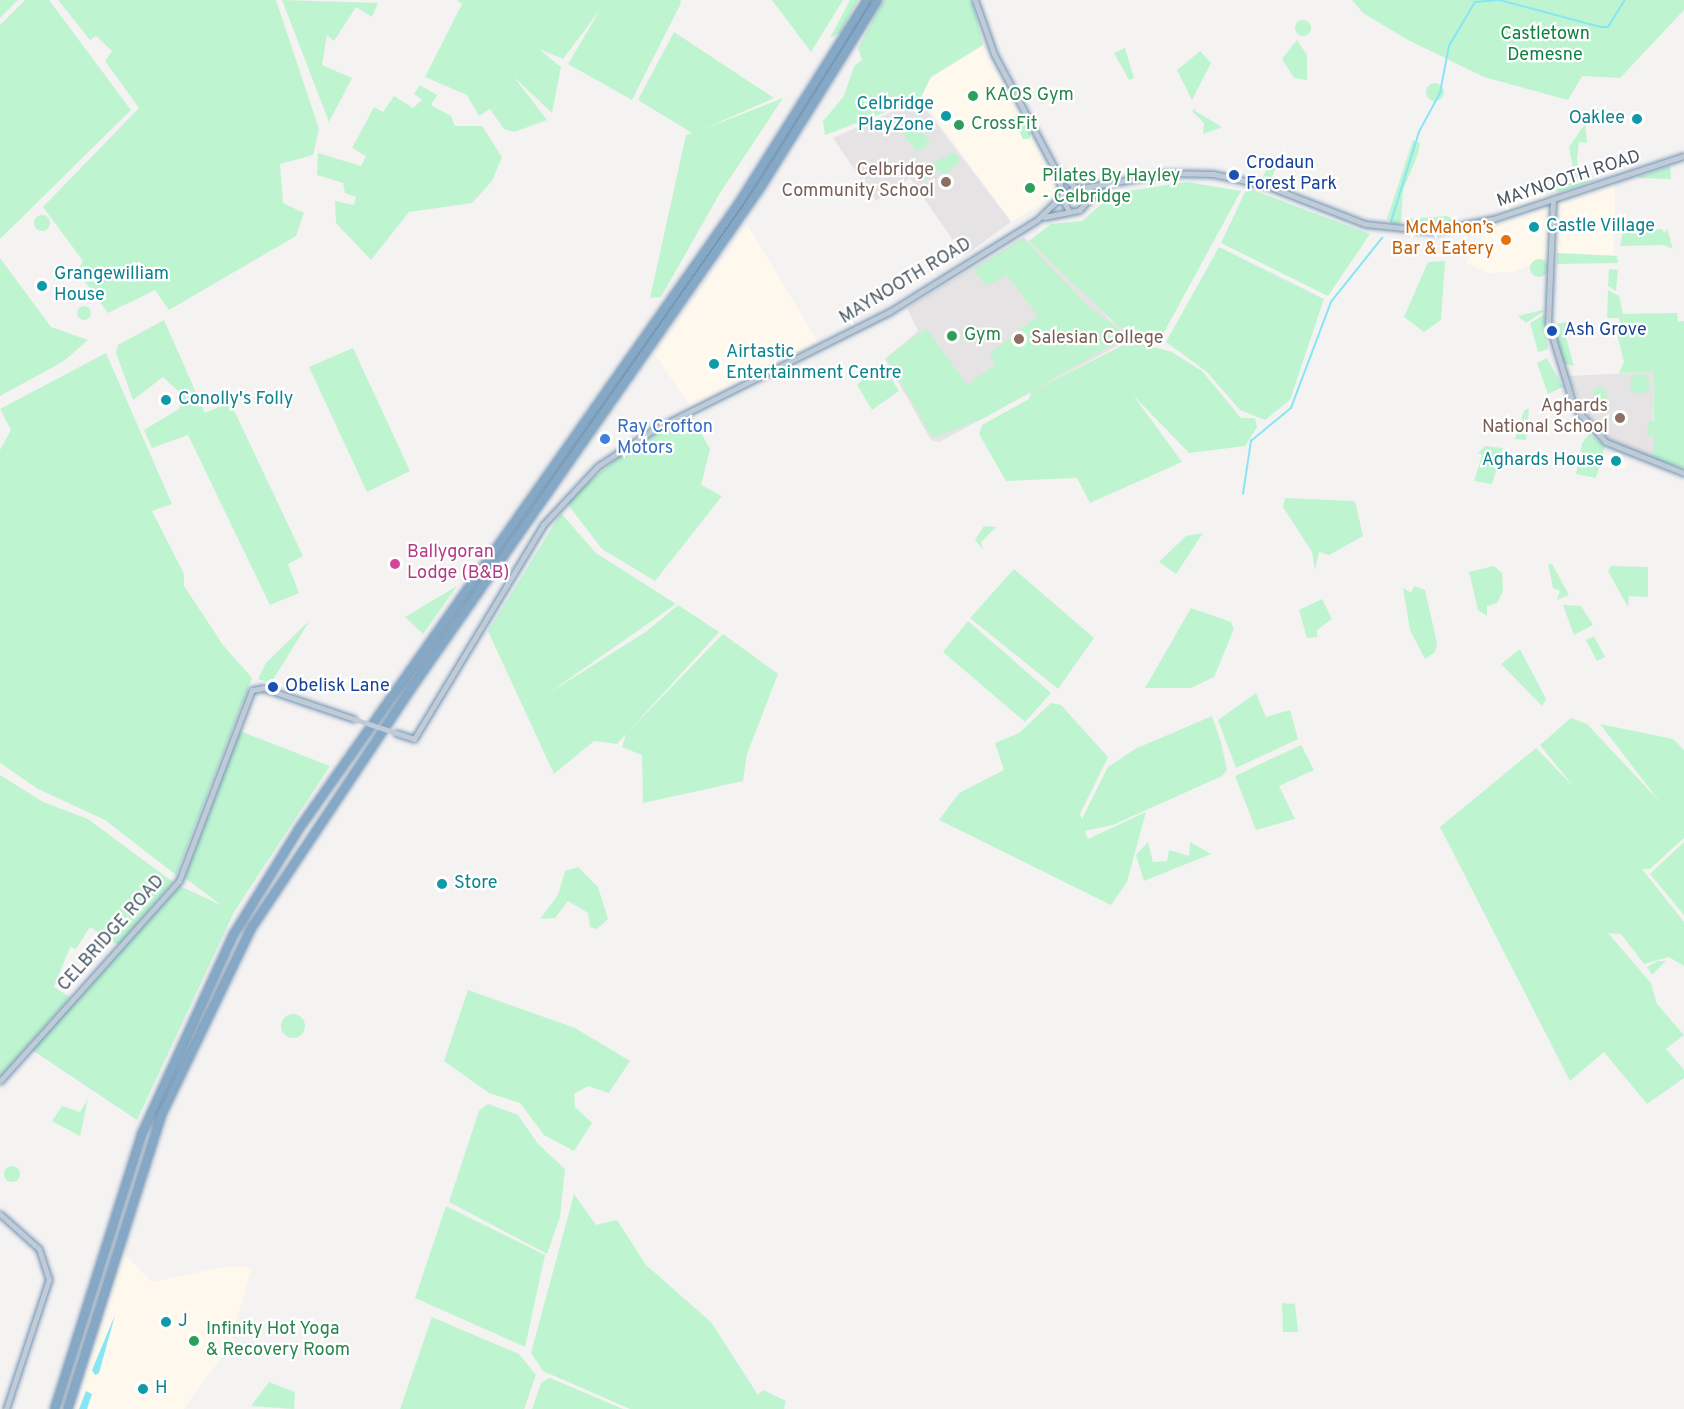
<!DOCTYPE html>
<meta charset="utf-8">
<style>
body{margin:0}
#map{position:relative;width:1684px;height:1409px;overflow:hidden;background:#f5f2f2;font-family:Overpass,sans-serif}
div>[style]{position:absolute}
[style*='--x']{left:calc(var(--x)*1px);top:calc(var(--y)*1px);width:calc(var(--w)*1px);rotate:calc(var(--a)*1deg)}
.commercial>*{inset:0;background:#fef8ed}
.education>*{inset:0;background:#e6e3e4}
.green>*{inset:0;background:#bef5d0}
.round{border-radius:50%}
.water>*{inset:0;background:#87e6f6}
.stream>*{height:1.5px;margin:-0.75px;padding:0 0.75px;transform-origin:0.75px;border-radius:0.75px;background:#87e6f6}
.roads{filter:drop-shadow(0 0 2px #7093b2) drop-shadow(0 0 2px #7093b2)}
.secondary>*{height:5px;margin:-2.5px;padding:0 2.5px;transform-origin:2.5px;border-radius:2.5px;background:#bfccd8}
.highway>*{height:7px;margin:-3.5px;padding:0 3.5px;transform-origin:3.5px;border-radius:3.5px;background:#85a8c6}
.secondary-bridge>*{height:5px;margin:-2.5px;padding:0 2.5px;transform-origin:2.5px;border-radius:2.5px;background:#bfccd8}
.dots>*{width:16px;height:16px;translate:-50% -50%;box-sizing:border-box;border:3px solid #fff;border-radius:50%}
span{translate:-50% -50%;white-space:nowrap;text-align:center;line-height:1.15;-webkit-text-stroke:4.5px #fff;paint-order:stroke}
.park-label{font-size:18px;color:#0d8241}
.leisure-label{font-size:18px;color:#27864d}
.left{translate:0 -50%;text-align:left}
.culture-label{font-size:18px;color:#0d838f}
.right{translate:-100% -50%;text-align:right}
.transit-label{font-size:18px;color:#164399}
.education-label{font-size:18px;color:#785e54}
.street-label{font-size:18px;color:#485763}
.food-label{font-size:18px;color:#c56008}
.shop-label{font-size:18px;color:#366cbe}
.hotel-label{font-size:18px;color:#b23c85}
</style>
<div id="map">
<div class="commercial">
<i style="clip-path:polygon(983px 45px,1057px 184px,1056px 194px,1012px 222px,921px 98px,930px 79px)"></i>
<i style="clip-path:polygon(1615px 179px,1614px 255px,1557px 253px,1514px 272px,1487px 273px,1466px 262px,1514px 192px,1543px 187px,1547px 197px,1566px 194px)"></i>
<i style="clip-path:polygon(747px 224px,817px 341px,691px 407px,655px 355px)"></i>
<i style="clip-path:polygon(1603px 454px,1628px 463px,1626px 469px,1600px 466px)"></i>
<i style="clip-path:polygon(123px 1252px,152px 1282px,229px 1266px,252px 1268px,228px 1348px,184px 1409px,75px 1409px)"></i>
</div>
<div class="education">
<i style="clip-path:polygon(919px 100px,1011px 222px,964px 256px,910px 178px,876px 201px,833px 138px)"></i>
<i style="clip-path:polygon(1024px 237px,1075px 281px,1110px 320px,1138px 335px,939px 442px,931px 440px,885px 359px,918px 331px,907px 308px)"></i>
<i style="clip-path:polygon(1654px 372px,1653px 454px,1647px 457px,1614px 443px,1590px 422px,1568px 376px)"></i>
</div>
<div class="green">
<i style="clip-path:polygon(0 0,18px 0,0 18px)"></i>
<i style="clip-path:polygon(25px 0,49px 0,131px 110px,0 239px,0 25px)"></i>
<i style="clip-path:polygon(58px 0,276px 0,319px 129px,313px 155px,280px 164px,283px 203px,304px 213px,296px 236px,169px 310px,155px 290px,108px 313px,77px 271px,83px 261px,43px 207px,139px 108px,105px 61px,112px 51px,96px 36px,90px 40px)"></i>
<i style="clip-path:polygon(282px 0,378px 3px,372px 17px,356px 7px,334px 41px,327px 35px,322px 65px,352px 78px,329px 122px)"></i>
<i style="clip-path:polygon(457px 0,680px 0,681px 3px,632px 100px,568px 64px,600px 10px,563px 59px,539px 49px,561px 67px,552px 113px,514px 77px,547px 120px,514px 132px,504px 129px,490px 109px,479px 116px,467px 95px,425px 77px,462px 4px)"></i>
<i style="clip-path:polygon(772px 0,843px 0,811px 52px)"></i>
<i style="clip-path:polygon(850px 0,858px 0,840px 33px,830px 38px)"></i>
<i style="clip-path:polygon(884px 0,972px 0,983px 45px,931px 77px,920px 99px,825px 135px,823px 121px,844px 96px,854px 66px,862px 60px,858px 48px)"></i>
<i style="clip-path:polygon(1352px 0,1684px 0,1684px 10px,1620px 78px,1582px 76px,1568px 100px,1484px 77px,1408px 40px,1363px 13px)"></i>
<i class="round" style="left:1295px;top:20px;width:16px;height:16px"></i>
<i style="clip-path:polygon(674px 32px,774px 98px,701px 130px,783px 98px,720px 193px,661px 297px,650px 298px,686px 135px,692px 133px,638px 100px)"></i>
<i style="clip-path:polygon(1297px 40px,1307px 55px,1307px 80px,1294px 78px,1282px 59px)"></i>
<i style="clip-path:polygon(1125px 48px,1134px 78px,1129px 80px,1114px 53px)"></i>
<i style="clip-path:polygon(1200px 51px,1211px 63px,1192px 100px,1177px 70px)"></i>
<i class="round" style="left:1426px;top:83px;width:18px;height:18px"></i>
<i style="clip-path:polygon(420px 85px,437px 95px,431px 105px,451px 116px,455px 126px,482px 126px,502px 157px,492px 181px,472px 203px,409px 212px,371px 260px,336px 223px,335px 201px,354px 205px,356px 197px,345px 193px,343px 183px,317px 175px,318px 153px,361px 166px,366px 156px,352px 148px,374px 107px,383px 112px,394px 96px,413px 108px,422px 100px,414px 94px)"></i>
<i style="clip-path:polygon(1196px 108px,1195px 111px,1222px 127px,1203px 134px,1204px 123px,1192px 111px)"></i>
<i style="clip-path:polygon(1017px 113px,1031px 134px,1029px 139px,1023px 139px,1013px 118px)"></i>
<i style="clip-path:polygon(911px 117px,930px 143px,917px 152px,898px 127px)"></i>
<i style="clip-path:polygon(1585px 124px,1587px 143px,1579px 142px,1577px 159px,1580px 177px,1575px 178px,1569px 147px)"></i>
<i style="clip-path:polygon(1413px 140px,1420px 143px,1418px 154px,1403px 190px,1401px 222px,1395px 225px,1387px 219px)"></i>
<i class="round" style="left:945px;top:153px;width:14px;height:14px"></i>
<i style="clip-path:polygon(1276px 155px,1275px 170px,1270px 183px,1263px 176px)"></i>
<i style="clip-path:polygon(943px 157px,952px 170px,944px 176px,940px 170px,924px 181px,918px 173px)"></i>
<i style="clip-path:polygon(1670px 166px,1671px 179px,1638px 178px,1638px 177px)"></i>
<i style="clip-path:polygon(1598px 179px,1561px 192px,1555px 191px,1562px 185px)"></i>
<i style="clip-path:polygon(1187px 182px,1241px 191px,1162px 336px,1118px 326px,1029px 241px,1051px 224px,1082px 221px,1114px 193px)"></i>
<i style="clip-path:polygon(1247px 188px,1370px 234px,1328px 296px,1221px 243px)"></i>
<i class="round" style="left:34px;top:215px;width:16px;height:16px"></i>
<i style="clip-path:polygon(1447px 216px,1460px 223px,1407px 224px,1408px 219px)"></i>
<i style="clip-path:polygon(1667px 228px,1673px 249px,1664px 245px,1620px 246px,1623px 232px,1661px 229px,1665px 233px)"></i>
<i style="clip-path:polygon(1023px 238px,1089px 307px,1128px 336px,986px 417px,933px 438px,886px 358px,926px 328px,967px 385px,996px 364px,989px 354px,1038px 316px,1007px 275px,986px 286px,974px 270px)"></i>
<i style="clip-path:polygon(1219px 247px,1324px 299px,1290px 400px,1265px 420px,1240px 410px,1207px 372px,1166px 342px)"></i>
<i style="clip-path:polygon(1557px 253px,1617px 256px,1618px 263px,1557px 264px)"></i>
<i style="clip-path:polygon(0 258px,51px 327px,88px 340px,64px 361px,0 396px)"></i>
<i class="round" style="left:1530px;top:259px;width:18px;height:18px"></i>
<i style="clip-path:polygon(1445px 261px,1441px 320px,1424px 332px,1404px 317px,1428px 262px)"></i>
<i style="clip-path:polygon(1609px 269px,1618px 270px,1616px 291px,1608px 286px)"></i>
<i style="clip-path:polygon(1608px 290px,1619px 296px,1623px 314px,1677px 313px,1678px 322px,1684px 321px,1684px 468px,1647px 457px,1653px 454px,1653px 423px,1652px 437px,1647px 436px,1648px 421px,1654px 421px,1654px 372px,1619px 373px,1624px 362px,1617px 334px,1621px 329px,1619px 318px,1607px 318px)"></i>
<i class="round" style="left:77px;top:306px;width:14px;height:14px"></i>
<i style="clip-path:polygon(1544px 311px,1526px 323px,1518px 316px,1542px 310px)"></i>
<i style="clip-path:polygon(1544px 315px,1548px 349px,1538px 352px,1530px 323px)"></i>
<i style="clip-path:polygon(164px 320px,205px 413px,230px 402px,303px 556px,288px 564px,299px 593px,270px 605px,188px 435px,152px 448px,144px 430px,179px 409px,182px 395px,163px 377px,133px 400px,116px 353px,118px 345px)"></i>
<i style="clip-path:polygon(1569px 322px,1565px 333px,1574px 366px,1564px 364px,1552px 324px)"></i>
<i style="clip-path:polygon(1131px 341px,1172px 352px,1202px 371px,1241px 418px,1255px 418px,1257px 427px,1245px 446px,1189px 453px,1133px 395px,1182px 462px,1090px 503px,1077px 478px,1006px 481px,979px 434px,982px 425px,1029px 399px,1031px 392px)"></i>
<i style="clip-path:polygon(353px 348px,410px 471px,367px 492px,309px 367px)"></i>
<i style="clip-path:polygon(106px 353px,172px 504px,152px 511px,184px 574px,184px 586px,223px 645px,252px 678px,176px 875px,105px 820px,38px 789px,0 763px,0 450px,11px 430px,0 409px)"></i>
<i style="clip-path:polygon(1547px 358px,1563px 387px,1548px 394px,1537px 363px)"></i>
<i style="clip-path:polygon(881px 362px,899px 391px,872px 410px,857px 385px)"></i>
<i class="round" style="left:1630px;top:374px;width:20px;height:20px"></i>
<i class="round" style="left:1593px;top:387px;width:14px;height:14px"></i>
<i style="clip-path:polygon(1529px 408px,1526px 440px,1515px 439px,1524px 411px)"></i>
<i style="clip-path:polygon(692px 416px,710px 449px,701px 485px,722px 496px,655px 581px,602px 549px,566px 502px,629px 448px)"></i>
<i style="clip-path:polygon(1589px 434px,1605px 446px,1596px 478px,1576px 474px,1582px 443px)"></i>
<i style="clip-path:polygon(1485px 446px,1503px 448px,1492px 484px,1474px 481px,1482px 455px,1478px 453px)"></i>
<i style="clip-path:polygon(1285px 498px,1355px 501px,1363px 536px,1329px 555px,1319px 552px,1315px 570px,1312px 552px,1283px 507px)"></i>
<i style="clip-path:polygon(561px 513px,596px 553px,676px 604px,546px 695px,647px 631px,678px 605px,719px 632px,617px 744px,594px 741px,554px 774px,488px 631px)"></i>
<i style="clip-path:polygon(984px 526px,996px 527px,981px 542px,983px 550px,975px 540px)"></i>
<i style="clip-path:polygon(1203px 533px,1176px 574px,1159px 562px,1186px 536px)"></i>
<i style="clip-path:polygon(1548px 564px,1552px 564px,1569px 595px,1557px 600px,1560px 591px,1553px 588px)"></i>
<i style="clip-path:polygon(1494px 566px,1502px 573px,1503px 591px,1497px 603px,1487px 606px,1487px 616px,1478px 610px,1469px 572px)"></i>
<i style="clip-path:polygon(1611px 566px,1648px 567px,1648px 597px,1629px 596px,1628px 607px,1608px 571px)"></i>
<i style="clip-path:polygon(1014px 569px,1094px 638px,1058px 689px,970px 618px)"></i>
<i style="clip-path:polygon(457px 586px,423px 634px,405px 617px)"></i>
<i style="clip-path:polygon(1414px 586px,1425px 590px,1437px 643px,1435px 652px,1425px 659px,1410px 630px,1403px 588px,1411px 593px)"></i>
<i style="clip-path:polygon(1322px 599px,1332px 619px,1317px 630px,1317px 637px,1307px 638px,1299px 610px)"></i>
<i style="clip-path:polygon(1563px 605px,1581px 606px,1593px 625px,1574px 635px)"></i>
<i style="clip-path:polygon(1191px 608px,1231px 622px,1234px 629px,1214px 677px,1191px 688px,1145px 688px)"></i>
<i style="clip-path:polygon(310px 620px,271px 683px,258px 679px,266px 663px)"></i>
<i style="clip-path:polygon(968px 621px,1051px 693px,1025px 722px,943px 652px)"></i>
<i style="clip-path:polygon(723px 634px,778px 674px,747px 754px,743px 781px,643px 803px,642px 755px,622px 747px,626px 734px)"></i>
<i style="clip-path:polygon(1594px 636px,1605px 657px,1597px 661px,1586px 640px)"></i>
<i style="clip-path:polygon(1520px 649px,1546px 699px,1542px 706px,1501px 664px)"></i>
<i style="clip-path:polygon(1256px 693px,1266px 717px,1290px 710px,1298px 739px,1236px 768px,1218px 720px)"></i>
<i style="clip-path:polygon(1051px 703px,1061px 705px,1108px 757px,1080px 814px,1082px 819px,1108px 767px,1135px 749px,1212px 716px,1221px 742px,1227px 770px,1222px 776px,1113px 825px,1085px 831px,1088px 839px,1146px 812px,1127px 882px,1111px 905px,939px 820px,959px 793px,1004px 770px,995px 743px,1019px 733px)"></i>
<i style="clip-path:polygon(1571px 718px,1587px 724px,1660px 802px,1600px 724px,1673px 739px,1684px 750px,1684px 838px,1650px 869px,1642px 869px,1684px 922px,1684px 966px,1669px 957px,1644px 964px,1621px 934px,1608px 933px,1651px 983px,1657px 1004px,1684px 1035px,1666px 1049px,1684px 1070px,1684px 1078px,1647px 1104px,1604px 1052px,1570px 1081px,1440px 827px,1536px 748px,1574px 787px,1540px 745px)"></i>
<i style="clip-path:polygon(240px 731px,330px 766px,234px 912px,137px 1120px,32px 1050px,180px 886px,221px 905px,185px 878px)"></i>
<i style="clip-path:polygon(1301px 745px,1314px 770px,1279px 786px,1295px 819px,1256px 830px,1235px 776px)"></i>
<i style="clip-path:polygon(0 775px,43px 802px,88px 819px,173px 882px,118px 945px,90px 927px,76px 949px,70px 947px,54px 987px,70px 997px,0 1077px)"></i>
<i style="clip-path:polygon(1148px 842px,1153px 862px,1167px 861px,1169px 850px,1189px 856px,1190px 842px,1211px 854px,1144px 881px,1136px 855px)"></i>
<i style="clip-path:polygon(1684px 842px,1684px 915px,1650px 874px)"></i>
<i style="clip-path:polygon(578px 867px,598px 887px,608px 919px,597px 929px,590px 927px,588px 913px,568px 901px,555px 918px,540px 919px,558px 895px,565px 871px)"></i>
<i style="clip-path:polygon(1658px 961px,1666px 961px,1652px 975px,1647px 967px)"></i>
<i style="clip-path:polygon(468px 990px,575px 1028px,630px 1061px,609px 1093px,588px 1086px,574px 1094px,575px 1107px,592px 1123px,574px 1151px,544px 1135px,520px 1103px,489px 1093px,444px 1061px)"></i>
<i class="round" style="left:281px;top:1014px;width:24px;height:24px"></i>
<i style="clip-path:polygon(88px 1099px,80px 1136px,52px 1121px,62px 1106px,80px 1112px)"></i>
<i style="clip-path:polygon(488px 1104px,518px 1115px,538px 1144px,565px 1169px,560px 1217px,547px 1254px,449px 1202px,479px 1111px)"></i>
<i class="round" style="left:4px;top:1166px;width:16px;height:16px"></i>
<i style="clip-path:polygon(574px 1194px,596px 1225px,617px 1220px,646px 1265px,711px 1322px,758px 1395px,763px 1390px,786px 1401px,784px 1409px,630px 1409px,543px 1371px,531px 1353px)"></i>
<i style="clip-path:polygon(446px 1206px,545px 1255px,525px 1347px,415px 1298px)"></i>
<i style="clip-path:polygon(1282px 1303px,1295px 1304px,1298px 1332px,1283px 1332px)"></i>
<i style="clip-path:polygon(432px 1317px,519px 1354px,536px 1375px,524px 1409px,400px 1409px)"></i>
<i style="clip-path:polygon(549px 1378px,550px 1378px,623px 1409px,532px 1409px,541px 1383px)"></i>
<i style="clip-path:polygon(269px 1382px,295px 1392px,294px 1409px,251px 1406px)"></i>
</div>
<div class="water">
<i style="clip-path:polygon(115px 1315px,99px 1373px,95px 1375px,92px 1370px)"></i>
<i style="clip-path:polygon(86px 1391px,92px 1394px,87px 1409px,79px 1409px)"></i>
</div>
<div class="stream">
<i style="--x:1391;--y:222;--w:94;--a:-72.7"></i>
<i style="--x:1419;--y:132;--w:44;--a:-61.7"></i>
<i style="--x:1440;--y:93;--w:48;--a:-79.2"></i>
<i style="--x:1449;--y:46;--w:51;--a:-59.4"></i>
<i style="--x:1475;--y:2;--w:25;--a:-5"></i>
<i style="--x:1500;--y:0;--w:105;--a:15"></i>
<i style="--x:1601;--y:27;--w:7;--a:0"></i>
<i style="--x:1608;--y:27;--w:32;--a:-58"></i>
<i style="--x:1243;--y:494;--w:54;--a:-81.4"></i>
<i style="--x:1251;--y:441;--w:52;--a:-39.5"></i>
<i style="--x:1291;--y:408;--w:113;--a:-69.3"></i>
<i style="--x:1331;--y:302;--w:82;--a:-51.4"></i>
</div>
<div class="roads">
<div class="secondary">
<i style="--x:975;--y:0;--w:57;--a:70.6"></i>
<i style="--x:994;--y:54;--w:130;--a:62.1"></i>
<i style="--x:1055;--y:169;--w:30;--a:42"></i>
<i style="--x:1077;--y:189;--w:91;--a:-10.1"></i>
<i style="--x:1167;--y:173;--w:46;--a:1.2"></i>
<i style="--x:1213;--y:174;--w:53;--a:11.9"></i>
<i style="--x:1265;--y:185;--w:107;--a:21.3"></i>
<i style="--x:1365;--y:224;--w:68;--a:5.9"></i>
<i style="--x:1433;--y:231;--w:61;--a:-11.3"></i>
<i style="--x:1493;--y:219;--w:201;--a:-18.3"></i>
<i style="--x:1058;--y:176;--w:18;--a:77"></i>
<i style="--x:1553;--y:200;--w:122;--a:92.3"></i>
<i style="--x:1548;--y:322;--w:89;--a:73"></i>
<i style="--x:1574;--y:407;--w:47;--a:47.6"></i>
<i style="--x:1606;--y:442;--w:84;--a:21.7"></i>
<i style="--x:1069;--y:211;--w:16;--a:-120"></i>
<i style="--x:1061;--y:197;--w:16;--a:-35"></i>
<i style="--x:1044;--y:217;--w:36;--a:-11"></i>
<i style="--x:1079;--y:210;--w:29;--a:-46"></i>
<i style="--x:396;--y:733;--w:19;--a:18"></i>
<i style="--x:414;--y:739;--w:250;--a:-58.9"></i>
<i style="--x:543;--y:525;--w:81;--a:-47"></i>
<i style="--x:598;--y:466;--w:66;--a:-33.2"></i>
<i style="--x:653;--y:430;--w:264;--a:-26.6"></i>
<i style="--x:889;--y:312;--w:174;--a:-31.9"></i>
<i style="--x:1037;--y:220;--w:33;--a:-44"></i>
<i style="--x:0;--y:1081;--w:268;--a:-48.2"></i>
<i style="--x:179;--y:881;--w:204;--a:-69.1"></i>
<i style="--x:252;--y:690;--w:11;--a:-10"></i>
<i style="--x:263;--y:688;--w:96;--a:18.8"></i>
<i style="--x:0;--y:1214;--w:52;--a:41.9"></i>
<i style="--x:39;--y:1249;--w:32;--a:72"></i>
<i style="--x:49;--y:1279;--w:137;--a:108.3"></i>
</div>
<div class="highway">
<i style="--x:54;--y:1409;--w:288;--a:-72.4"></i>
<i style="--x:141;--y:1134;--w:220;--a:-65.3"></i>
<i style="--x:233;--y:934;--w:123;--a:-58.2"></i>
<i style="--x:298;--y:829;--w:767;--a:-54.88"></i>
<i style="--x:739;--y:202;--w:239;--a:-57.8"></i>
<i style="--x:67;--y:1409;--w:312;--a:-72.3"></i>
<i style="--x:162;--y:1112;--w:203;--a:-64.3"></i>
<i style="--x:250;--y:929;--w:292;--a:-56.3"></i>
<i style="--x:412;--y:686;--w:608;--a:-55.11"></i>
<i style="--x:760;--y:187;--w:221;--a:-58"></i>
</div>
</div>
<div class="secondary-bridge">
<i style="--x:354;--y:719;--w:44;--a:18.4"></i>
</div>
<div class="dots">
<i style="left:973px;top:96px;background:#2e9e5b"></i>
<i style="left:946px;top:116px;background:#0f9aa8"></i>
<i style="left:1637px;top:119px;background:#0f9aa8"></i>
<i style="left:959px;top:125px;background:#2e9e5b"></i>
<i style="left:1234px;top:175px;background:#1a4fb4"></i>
<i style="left:946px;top:182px;background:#8d6e63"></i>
<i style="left:1030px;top:188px;background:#2e9e5b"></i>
<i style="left:1534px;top:227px;background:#0f9aa8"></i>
<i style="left:1506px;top:240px;background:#e8710a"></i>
<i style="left:42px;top:286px;background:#0f9aa8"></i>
<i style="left:1552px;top:331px;background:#1a4fb4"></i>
<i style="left:952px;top:336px;background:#2e9e5b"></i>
<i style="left:1019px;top:339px;background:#8d6e63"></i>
<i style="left:714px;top:364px;background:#0f9aa8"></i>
<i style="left:166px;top:400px;background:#0f9aa8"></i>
<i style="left:1620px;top:418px;background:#8d6e63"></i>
<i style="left:605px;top:439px;background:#3f7fe0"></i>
<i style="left:1616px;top:461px;background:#0f9aa8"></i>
<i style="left:395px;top:564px;background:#d1479c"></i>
<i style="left:273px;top:687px;background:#1a4fb4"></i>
<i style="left:442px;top:884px;background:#0f9aa8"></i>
<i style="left:166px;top:1322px;background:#0f9aa8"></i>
<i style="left:194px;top:1341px;background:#2e9e5b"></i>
<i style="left:143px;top:1389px;background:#0f9aa8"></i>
</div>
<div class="park-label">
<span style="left:1545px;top:46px">Castletown<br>Demesne</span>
</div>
<div class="leisure-label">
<span class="left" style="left:985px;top:96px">KAOS Gym</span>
<span class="left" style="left:971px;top:125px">CrossFit</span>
<span class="left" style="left:1042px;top:188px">Pilates By Hayley<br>- Celbridge</span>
<span class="left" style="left:964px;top:336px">Gym</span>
<span class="left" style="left:206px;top:1341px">Infinity Hot Yoga<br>&amp; Recovery Room</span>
</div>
<div class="culture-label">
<span class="right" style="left:934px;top:116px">Celbridge<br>PlayZone</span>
<span class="right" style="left:1625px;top:119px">Oaklee</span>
<span class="left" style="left:1546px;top:227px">Castle Village</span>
<span class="left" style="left:54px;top:286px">Grangewilliam<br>House</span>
<span class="left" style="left:726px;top:364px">Airtastic<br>Entertainment Centre</span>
<span class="left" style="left:178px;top:400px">Conolly's Folly</span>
<span class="right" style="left:1604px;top:461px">Aghards House</span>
<span class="left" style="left:454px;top:884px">Store</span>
<span class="left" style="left:178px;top:1322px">J</span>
<span class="left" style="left:155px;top:1389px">H</span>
</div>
<div class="transit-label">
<span class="left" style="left:1246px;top:175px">Crodaun<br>Forest Park</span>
<span class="left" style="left:1564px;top:331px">Ash Grove</span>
<span class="left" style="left:285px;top:687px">Obelisk Lane</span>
</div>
<div class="education-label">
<span class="right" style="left:934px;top:182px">Celbridge<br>Community School</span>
<span class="left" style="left:1031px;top:339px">Salesian College</span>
<span class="right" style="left:1608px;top:418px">Aghards<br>National School</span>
</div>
<div class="street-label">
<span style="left:1569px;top:180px;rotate:-18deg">MAYNOOTH ROAD</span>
<span style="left:906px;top:282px;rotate:-31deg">MAYNOOTH ROAD</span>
<span style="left:112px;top:934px;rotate:-48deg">CELBRIDGE ROAD</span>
</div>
<div class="food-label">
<span class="right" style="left:1494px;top:240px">McMahon’s<br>Bar &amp; Eatery</span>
</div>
<div class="shop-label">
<span class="left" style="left:617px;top:439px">Ray Crofton<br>Motors</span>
</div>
<div class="hotel-label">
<span class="left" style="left:407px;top:564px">Ballygoran<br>Lodge (B&amp;B)</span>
</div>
</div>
